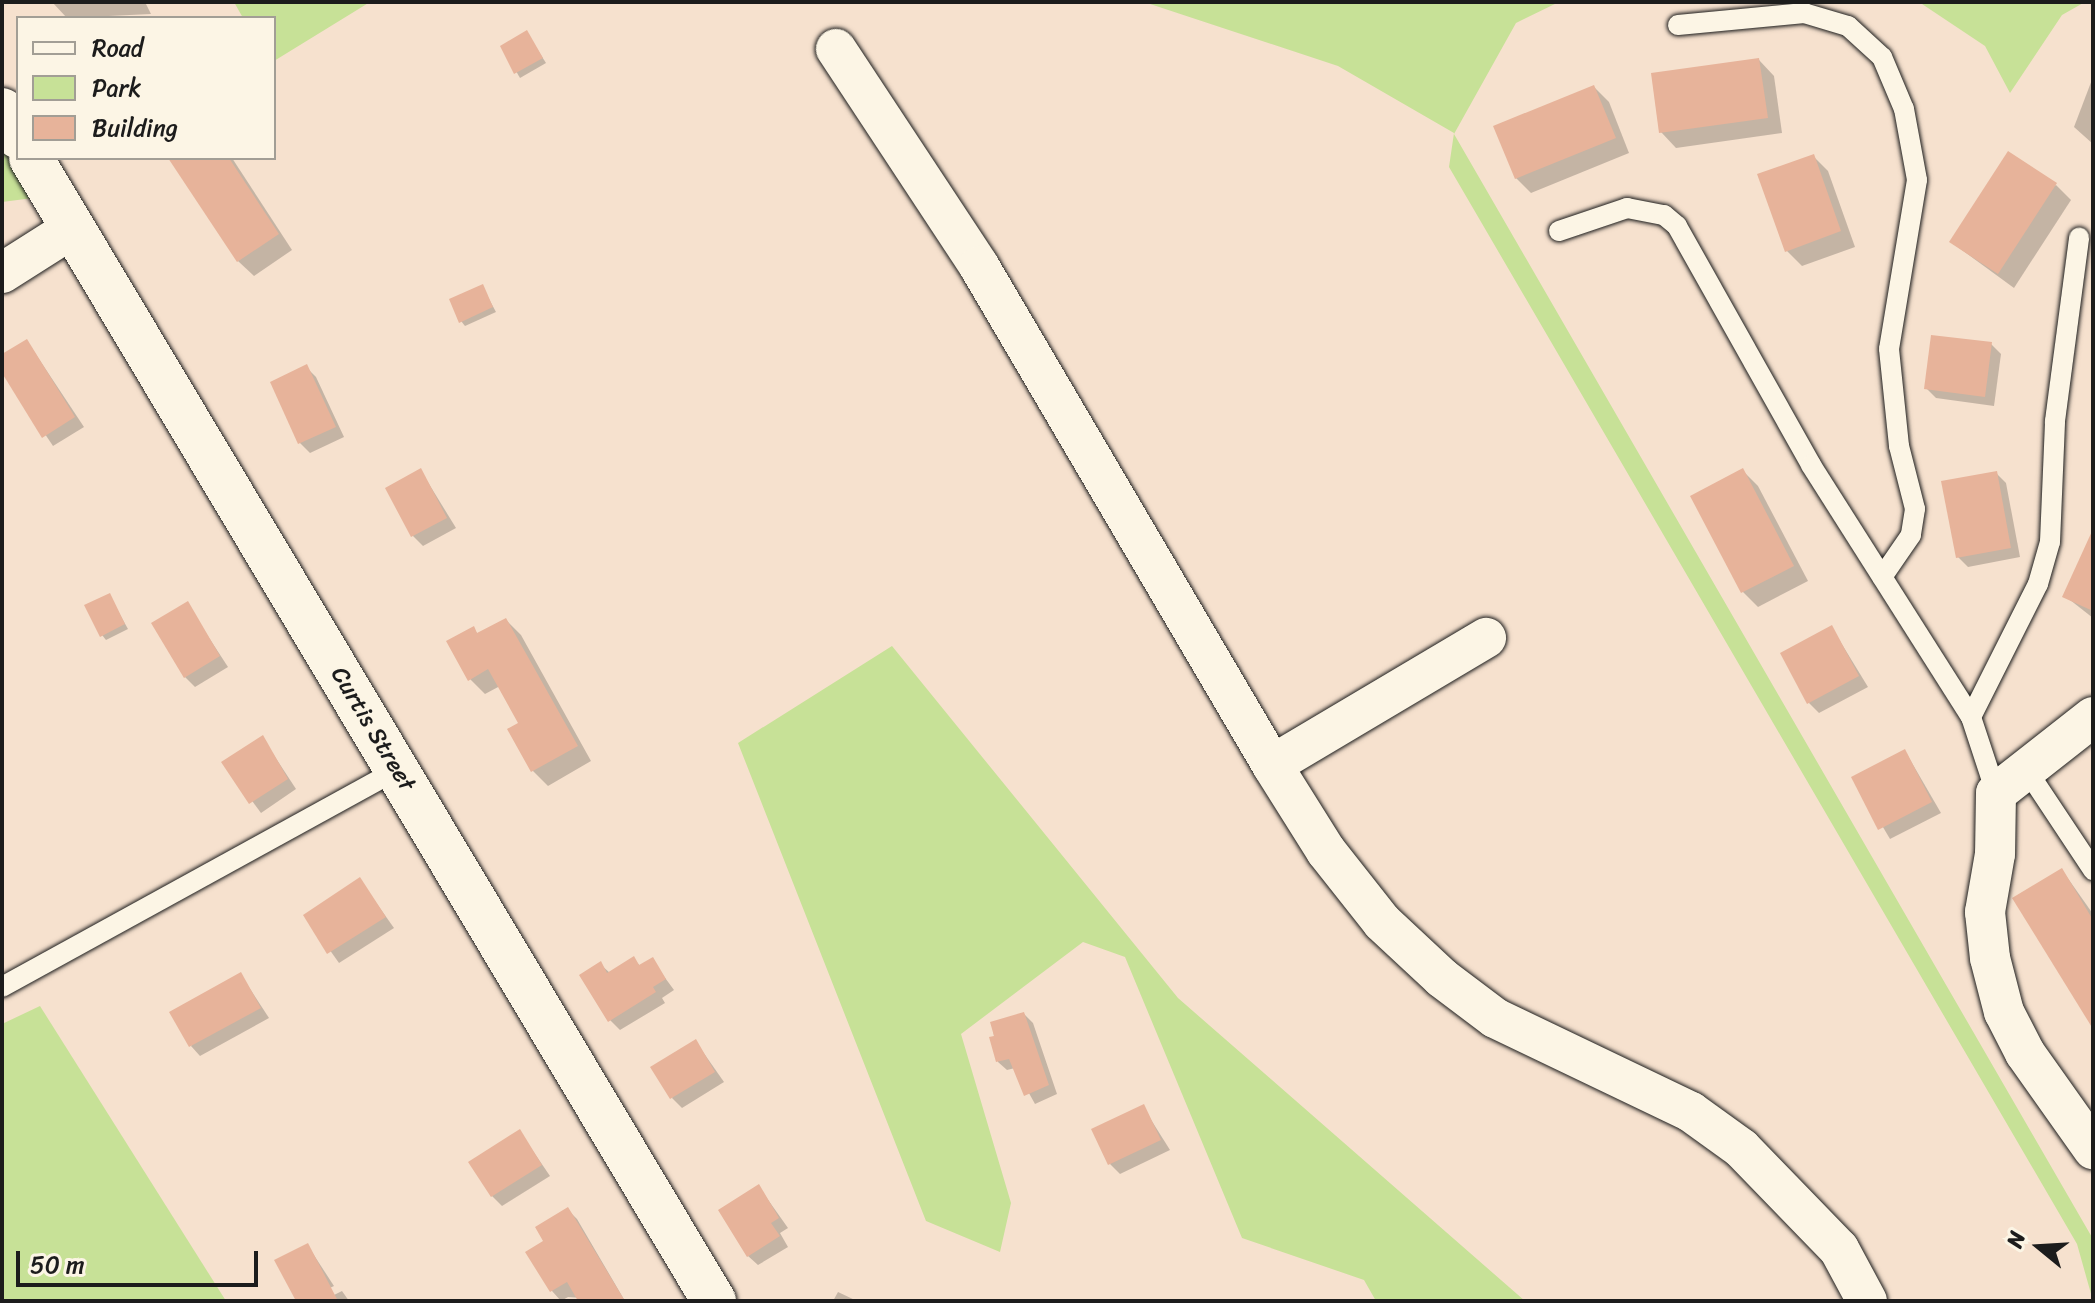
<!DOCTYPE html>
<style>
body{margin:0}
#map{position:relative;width:2095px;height:1303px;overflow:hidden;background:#f6e1ce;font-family:Sriracha,sans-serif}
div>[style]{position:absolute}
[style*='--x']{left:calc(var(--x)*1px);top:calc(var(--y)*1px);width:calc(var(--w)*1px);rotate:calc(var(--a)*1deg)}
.green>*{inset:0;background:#c7e197}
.shadow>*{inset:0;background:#0003}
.building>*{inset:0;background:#e7b39a}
.roads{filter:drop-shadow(0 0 2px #1c1c1c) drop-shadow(0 0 2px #1c1c1c)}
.lane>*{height:20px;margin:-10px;padding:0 10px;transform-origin:10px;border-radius:10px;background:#fcf5e5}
.street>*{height:40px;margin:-20px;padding:0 20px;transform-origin:20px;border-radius:20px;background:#fcf5e5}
.secondary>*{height:44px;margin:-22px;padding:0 22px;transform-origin:22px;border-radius:22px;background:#fcf5e5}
span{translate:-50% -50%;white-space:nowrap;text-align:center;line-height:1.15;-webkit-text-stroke:8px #fcf5e5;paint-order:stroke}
.street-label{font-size:24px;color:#1c1c1c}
.frame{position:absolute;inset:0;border:4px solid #1c1c1c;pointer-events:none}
.legend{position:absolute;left:16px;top:16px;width:260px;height:144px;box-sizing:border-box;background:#fcf5e5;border:2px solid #a29e95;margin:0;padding:10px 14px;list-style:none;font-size:24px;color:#1c1c1c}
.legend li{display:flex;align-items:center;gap:16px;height:40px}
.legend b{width:40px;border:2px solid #a29e95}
.north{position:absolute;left:1999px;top:1207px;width:80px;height:80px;-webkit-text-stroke:6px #fcf5e5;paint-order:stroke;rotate:288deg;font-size:22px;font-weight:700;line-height:32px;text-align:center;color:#1c1c1c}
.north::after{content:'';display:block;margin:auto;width:28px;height:36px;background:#1c1c1c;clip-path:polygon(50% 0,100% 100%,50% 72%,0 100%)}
.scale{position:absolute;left:16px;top:1251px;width:242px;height:36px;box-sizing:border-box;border:4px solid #1c1c1c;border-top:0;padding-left:10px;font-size:24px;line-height:28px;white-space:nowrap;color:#1c1c1c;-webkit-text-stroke:6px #fcf5e5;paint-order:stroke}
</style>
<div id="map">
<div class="green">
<i style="clip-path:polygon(234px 2px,370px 2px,274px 61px,274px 18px,243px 18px)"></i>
<i style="clip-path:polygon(1144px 2px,1559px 2px,1516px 23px,1454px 134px,2093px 1239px,2093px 1301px,2077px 1244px,1449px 167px,1454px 133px,1338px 66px)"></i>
<i style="clip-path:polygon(1919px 2px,2085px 2px,2062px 15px,2010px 93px,1985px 46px)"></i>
<i style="clip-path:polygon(2px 145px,33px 198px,2px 202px)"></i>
<i style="clip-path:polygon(892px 646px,1178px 998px,1525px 1301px,1376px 1301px,1364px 1280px,1242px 1238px,1125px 957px,1083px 942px,961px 1034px,1011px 1203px,1000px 1252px,926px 1221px,738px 743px)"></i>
<i style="clip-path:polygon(40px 1006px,226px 1301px,2px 1301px,2px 1024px)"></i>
</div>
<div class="shadow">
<i style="clip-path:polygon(52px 2px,145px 2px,151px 14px,67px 18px)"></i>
<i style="clip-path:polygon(527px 33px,546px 63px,520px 78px,502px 47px)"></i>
<i style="clip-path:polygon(1759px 60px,1774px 76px,1782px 133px,1676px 148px,1661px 132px)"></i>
<i style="clip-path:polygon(2093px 77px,2093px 144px,2074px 127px)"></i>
<i style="clip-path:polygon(1594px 87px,1609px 102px,1629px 153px,1531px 193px,1516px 178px)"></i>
<i style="clip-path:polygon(1813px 156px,1828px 171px,1855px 247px,1802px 266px,1787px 251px)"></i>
<i style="clip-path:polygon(175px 158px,232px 158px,292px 250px,254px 276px,238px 261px)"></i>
<i style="clip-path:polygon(2056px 185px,2071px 200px,2014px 288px,1951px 242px)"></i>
<i style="clip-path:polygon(482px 286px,496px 312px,465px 326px,461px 321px)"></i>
<i style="clip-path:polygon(27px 341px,84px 427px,53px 446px,2px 370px,2px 357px)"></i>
<i style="clip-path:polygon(1991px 344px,2001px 354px,1994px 406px,1936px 398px,1926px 388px)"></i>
<i style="clip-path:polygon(306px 367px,316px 377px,344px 437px,310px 453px,300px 443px)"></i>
<i style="clip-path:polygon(421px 471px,456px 528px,423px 546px,413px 536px)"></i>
<i style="clip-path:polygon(1743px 471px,1758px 486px,1808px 581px,1758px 607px,1743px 592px,1693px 497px)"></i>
<i style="clip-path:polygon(1996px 473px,2006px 483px,2020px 557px,1968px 567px,1958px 557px)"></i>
<i style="clip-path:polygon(2093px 534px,2093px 618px,2065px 596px)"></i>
<i style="clip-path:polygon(109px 595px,128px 629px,106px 640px,102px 635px)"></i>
<i style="clip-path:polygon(187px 604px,228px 667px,195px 687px,185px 677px)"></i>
<i style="clip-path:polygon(506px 620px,521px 635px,591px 761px,548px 786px,532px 770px,521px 724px,500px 686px,485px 694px,470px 679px,473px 629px,479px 635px)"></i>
<i style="clip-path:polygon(1832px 628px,1868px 687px,1819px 713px,1809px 703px)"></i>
<i style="clip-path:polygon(262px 737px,296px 789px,261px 813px,224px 763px)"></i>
<i style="clip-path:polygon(1905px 751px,1941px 813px,1890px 839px,1854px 778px)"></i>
<i style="clip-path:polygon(2062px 870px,2093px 914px,2093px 1023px)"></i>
<i style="clip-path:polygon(360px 880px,394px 928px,339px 963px,305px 915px)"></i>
<i style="clip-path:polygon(634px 959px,641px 967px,652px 960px,674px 990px,662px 998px,665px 1003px,620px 1030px,610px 1020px,600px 964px,610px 973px)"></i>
<i style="clip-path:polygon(241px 975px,269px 1018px,200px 1056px,191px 1046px)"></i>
<i style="clip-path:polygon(1024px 1014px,1033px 1023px,1057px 1094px,1035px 1104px,1015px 1068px,1007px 1070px,998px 1062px,992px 1023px)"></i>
<i style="clip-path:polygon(696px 1042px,724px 1082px,682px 1108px,672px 1098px)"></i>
<i style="clip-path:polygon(1143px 1107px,1170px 1150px,1120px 1174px,1110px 1164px)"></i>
<i style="clip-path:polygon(520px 1132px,550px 1176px,502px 1206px,492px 1196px)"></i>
<i style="clip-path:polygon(759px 1187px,788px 1228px,780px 1233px,788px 1247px,758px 1265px,748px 1256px)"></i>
<i style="clip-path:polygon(567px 1209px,577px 1219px,625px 1301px,568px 1297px,561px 1301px,552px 1291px,528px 1253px,546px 1242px)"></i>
<i style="clip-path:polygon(308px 1246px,334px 1286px,302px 1301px)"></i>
<i style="clip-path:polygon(342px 1291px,349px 1301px,322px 1301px)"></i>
<i style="clip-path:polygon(838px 1292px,857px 1301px,833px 1301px)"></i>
</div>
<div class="building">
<i style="clip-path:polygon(527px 30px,543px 58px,514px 74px,500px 46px)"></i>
<i style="clip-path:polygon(1759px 58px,1768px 118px,1659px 133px,1651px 73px)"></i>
<i style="clip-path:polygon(1594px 85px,1616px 138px,1515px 179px,1493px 126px)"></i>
<i style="clip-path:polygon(2008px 151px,2057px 183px,1998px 274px,1949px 242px)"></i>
<i style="clip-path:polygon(1814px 154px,1841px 231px,1785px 252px,1757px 174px)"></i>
<i style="clip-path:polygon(168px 158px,229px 158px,279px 234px,237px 262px)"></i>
<i style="clip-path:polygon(483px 284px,493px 307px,459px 323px,449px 299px)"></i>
<i style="clip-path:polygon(1931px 335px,1992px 342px,1985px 397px,1924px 389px)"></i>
<i style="clip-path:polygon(27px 339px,75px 417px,42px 438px,2px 373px,2px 354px)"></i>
<i style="clip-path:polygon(307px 364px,336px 427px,298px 444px,270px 382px)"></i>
<i style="clip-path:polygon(421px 468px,447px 518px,411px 537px,385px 488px)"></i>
<i style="clip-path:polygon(1743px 468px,1794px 566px,1741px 593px,1690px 496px)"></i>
<i style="clip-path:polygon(1997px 471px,2011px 548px,1956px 558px,1941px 481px)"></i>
<i style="clip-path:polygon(2093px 529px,2093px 611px,2062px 597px)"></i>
<i style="clip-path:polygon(110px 593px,125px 624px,100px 637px,84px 605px)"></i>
<i style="clip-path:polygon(188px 601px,220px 656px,184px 678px,151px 623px)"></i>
<i style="clip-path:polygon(506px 618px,578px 746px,531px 772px,507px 729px,518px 723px,488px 669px,468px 681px,446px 641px,474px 626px,477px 633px)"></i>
<i style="clip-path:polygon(1832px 625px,1859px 676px,1807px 704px,1780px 653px)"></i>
<i style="clip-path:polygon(263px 735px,288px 779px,249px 804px,221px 762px)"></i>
<i style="clip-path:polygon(1905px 749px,1932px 802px,1878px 830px,1851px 777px)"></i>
<i style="clip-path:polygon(2062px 868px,2093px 920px,2093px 1029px,2012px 898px)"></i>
<i style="clip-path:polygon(360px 877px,386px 917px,327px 954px,303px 915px)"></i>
<i style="clip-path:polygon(634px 956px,639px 965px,653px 957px,666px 979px,653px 987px,656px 992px,608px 1022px,579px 975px,601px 961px,607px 973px)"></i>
<i style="clip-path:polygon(241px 972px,261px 1008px,189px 1047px,169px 1012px)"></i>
<i style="clip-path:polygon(1024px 1012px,1049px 1085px,1024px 1096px,1009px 1059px,996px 1062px,989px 1037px,994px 1036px,990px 1022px)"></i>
<i style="clip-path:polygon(696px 1039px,715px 1072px,670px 1099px,650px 1067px)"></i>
<i style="clip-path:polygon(1144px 1104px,1161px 1140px,1108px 1165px,1091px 1129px)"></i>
<i style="clip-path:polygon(520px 1129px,542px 1165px,491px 1197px,468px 1162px)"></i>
<i style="clip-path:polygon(759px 1184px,779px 1218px,771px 1223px,780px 1236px,747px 1257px,718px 1210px)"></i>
<i style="clip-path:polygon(568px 1207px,576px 1220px,625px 1301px,578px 1301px,567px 1282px,550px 1292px,525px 1252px,543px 1241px,535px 1227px)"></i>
<i style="clip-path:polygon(308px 1243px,338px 1301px,296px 1301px,274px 1260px)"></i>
</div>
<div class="roads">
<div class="lane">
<i style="--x:1678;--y:25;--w:127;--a:-5.4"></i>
<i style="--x:1804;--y:13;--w:46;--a:16.5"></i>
<i style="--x:1848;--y:26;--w:46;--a:42.4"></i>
<i style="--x:1882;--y:57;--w:56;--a:67.1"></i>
<i style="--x:1904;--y:109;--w:72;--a:79.6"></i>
<i style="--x:1917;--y:180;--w:171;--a:99.4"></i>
<i style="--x:1889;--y:349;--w:98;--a:84.1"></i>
<i style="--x:1899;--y:446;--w:65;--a:75.7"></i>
<i style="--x:1915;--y:509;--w:26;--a:99"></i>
<i style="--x:1911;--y:535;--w:51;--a:124.6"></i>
<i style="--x:1559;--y:231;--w:72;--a:-18.7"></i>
<i style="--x:1627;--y:208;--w:38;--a:11"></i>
<i style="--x:1664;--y:215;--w:17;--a:40"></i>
<i style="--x:1677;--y:226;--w:274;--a:60.7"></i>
<i style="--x:1811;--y:465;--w:299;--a:57.6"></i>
<i style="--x:1971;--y:717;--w:80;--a:71.8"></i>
<i style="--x:1971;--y:717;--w:149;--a:-63.3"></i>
<i style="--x:2038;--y:584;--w:44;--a:-74.1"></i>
<i style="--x:2050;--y:542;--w:121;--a:-87.6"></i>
<i style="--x:2055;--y:421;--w:185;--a:-82.5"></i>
<i style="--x:2024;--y:766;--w:125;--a:56.4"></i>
<i style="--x:2;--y:987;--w:451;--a:-28.8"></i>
</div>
<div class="street">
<i style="--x:836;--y:49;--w:260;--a:56.6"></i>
<i style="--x:979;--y:266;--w:579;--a:59.58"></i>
<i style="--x:1272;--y:765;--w:102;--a:57.9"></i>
<i style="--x:1326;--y:851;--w:90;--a:51.7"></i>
<i style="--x:1382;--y:922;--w:82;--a:43"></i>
<i style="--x:1442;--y:978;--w:66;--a:37"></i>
<i style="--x:1495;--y:1018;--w:217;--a:25.6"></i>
<i style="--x:1691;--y:1112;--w:62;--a:35.8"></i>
<i style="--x:1741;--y:1148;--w:141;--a:45.9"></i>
<i style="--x:1839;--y:1249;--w:59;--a:61.7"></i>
<i style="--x:2;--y:273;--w:84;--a:-32.4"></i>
<i style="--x:2093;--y:717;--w:123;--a:141.9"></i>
<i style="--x:1996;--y:793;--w:61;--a:90.9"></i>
<i style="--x:1995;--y:854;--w:59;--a:99.8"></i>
<i style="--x:1985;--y:912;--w:46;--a:83.8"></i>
<i style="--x:1990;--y:958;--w:56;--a:75.5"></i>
<i style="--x:2004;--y:1012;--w:46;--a:62.9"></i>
<i style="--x:2025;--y:1053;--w:118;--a:54.7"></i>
<i style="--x:1272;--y:765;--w:249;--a:-30.7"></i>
</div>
<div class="secondary">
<i style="--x:2;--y:110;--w:31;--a:59"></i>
<i style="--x:31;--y:158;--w:1332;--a:59.14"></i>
</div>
</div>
<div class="street-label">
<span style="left:373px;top:729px;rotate:59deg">Curtis Street</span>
</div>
<div class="frame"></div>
<ul class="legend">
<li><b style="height:10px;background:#fcf5e5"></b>Road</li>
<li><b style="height:22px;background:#c7e197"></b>Park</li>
<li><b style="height:22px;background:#e7b39a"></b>Building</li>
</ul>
<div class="north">N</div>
<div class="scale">50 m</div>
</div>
